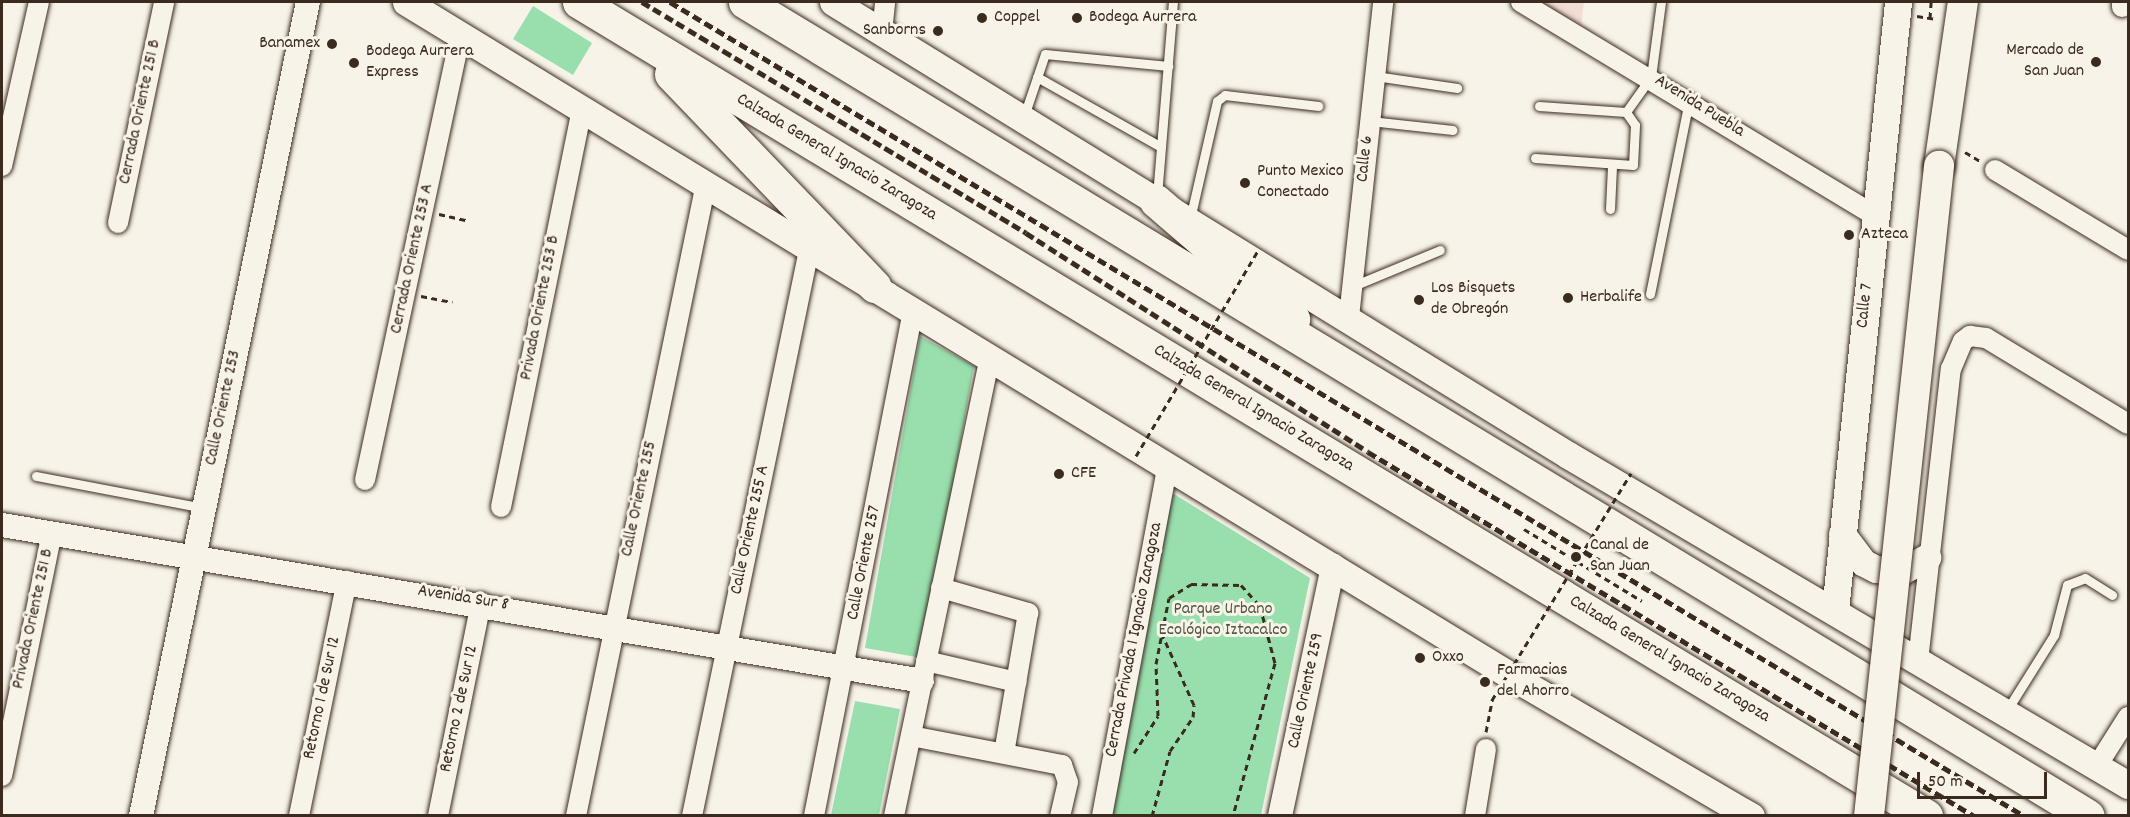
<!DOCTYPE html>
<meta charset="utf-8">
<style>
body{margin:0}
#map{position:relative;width:2130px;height:817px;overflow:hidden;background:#f7f3e8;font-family:Dekko,sans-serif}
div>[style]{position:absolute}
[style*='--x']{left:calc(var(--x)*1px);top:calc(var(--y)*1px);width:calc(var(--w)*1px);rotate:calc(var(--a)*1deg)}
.built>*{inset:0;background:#f2ddd5}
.green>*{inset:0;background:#98dfad}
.path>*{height:3px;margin-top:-1.5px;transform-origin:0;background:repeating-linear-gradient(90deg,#3b2a1e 0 6px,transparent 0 10.5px)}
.roads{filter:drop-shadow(0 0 2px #3b2a1e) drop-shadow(0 0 2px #3b2a1e)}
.service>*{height:9px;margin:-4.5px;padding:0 4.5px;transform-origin:4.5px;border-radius:4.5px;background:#f7f3e8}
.minor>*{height:20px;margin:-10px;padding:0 10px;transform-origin:10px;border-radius:10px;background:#f7f3e8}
.tertiary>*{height:24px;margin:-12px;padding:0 12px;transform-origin:12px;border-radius:12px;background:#f7f3e8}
.secondary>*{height:27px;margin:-13.5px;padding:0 13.5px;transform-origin:13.5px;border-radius:13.5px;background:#f7f3e8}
.primary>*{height:30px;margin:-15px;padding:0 15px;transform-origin:15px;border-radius:15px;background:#f7f3e8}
.motorway>*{height:33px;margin:-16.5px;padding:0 16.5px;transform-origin:16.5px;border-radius:16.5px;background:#f7f3e8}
.rail>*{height:4.5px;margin-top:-2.25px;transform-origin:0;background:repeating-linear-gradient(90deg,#3b2a1e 0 9px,transparent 0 13.5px)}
.path-bridge>*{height:3px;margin-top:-1.5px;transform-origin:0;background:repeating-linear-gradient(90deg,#3b2a1e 0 6px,transparent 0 10.5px)}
.bridges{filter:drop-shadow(0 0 2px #3b2a1e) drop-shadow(0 0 2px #3b2a1e)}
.primary-bridge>*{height:30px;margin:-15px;padding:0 15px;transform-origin:15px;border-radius:15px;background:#f7f3e8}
.dots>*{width:16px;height:16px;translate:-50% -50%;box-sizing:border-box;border:3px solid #f7f3e8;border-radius:50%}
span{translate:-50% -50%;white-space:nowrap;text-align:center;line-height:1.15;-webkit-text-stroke:6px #f7f3e8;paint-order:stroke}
.poi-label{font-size:18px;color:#3b2a1e}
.left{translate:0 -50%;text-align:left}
.right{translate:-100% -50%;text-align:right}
.street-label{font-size:18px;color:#3b2a1e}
.park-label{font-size:18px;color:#525742}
.frame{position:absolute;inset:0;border:3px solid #3b2a1e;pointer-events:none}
.scale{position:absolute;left:1917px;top:772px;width:130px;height:27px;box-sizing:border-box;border:3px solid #3b2a1e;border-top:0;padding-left:8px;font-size:18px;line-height:21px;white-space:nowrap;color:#3b2a1e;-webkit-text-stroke:4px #f7f3e8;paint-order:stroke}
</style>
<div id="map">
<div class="built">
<i style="clip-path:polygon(1540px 2px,1584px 2px,1581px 26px,1573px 21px)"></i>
</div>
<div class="green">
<i style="clip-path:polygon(533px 6px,592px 43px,573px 75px,513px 39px)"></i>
<i style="clip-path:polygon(920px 336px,974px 366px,922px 658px,865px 648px)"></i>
<i style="clip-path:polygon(1169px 491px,1310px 578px,1261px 815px,1107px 816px)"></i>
<i style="clip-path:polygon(855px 701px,900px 709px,879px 815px,831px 815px)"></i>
</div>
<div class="path">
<i style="--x:1917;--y:16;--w:20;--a:9"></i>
<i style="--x:1930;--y:18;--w:16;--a:-86"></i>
<i style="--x:1965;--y:152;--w:17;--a:31"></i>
<i style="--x:439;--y:214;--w:28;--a:13"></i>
<i style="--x:421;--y:296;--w:32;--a:11"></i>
<i style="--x:1524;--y:529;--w:138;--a:31.4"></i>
<i style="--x:1486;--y:732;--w:33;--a:-79"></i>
<i style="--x:1134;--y:753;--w:44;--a:-57"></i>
<i style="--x:1158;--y:716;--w:52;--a:-92.2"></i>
<i style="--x:1156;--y:664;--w:67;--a:-78.9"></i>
<i style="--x:1169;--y:598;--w:26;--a:-32"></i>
<i style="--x:1191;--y:584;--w:50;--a:1.1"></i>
<i style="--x:1241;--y:585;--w:28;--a:48"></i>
<i style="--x:1260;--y:606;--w:59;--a:75.3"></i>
<i style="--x:1275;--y:663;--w:159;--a:105.4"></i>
<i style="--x:1152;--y:816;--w:67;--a:-74.5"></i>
<i style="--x:1170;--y:751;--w:41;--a:-55.9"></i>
<i style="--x:1193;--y:717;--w:12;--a:-85"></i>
<i style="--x:1194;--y:705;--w:78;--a:-114.3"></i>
</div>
<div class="roads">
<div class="service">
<i style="--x:1375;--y:76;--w:83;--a:8.3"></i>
<i style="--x:1037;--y:77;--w:142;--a:29.4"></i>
<i style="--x:1539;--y:106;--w:87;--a:3.9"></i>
<i style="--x:1024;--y:116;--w:65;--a:-71.3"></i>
<i style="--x:1045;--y:54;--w:124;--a:5.6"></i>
<i style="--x:1370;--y:121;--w:83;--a:6.2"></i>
<i style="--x:1535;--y:158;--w:98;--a:4.1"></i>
<i style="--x:1633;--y:165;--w:40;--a:-87.1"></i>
<i style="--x:1635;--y:125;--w:16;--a:-125"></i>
<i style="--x:1626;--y:112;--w:43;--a:-54.5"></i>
<i style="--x:1651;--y:77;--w:76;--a:-82.4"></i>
<i style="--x:1157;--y:196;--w:195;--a:-85.3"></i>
<i style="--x:1610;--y:209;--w:42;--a:-87.3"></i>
<i style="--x:1190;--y:219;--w:121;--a:-77.1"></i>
<i style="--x:1217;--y:101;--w:10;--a:-37"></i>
<i style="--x:1225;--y:95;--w:94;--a:6.7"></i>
<i style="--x:1353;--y:286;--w:94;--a:-22.5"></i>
<i style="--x:1650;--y:294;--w:197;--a:-78.6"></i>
<i style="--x:36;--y:476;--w:171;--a:10.8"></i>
<i style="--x:2007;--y:710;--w:89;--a:-57.9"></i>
<i style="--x:2054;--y:635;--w:52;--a:-75.4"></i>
<i style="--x:2067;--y:585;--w:19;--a:-21"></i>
<i style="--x:2085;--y:578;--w:32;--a:32"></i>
</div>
<div class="minor">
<i style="--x:1521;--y:2;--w:415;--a:31.1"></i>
<i style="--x:2122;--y:7;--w:5;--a:-90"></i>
<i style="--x:882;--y:32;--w:30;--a:-84"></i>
<i style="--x:2;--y:166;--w:168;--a:-77.3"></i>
<i style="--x:1995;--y:170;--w:155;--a:31"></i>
<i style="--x:118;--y:223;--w:226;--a:-78.2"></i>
<i style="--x:1349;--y:317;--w:317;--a:-83.8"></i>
<i style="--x:365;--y:480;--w:453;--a:-77.9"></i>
<i style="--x:501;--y:507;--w:407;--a:-78.5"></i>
<i style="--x:941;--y:588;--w:91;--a:16"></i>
<i style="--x:1028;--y:613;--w:142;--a:99.7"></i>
<i style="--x:926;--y:661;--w:93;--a:13"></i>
<i style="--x:1918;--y:661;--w:294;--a:-83.6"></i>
<i style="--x:1951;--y:369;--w:30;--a:-67"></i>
<i style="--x:1963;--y:341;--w:9;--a:-36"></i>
<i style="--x:1970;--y:336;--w:16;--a:7"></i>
<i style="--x:1986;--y:338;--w:166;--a:31.2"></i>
<i style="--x:911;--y:736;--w:154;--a:10.9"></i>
<i style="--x:1062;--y:765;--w:18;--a:71"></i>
<i style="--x:1068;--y:782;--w:35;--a:103"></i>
<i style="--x:2097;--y:766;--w:58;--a:-57.7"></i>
<i style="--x:2;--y:776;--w:248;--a:-78.4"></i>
<i style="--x:299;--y:816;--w:240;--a:-78.5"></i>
<i style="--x:438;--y:816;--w:218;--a:-78.6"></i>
<i style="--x:576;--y:816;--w:646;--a:-78.39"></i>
<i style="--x:692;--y:816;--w:583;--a:-78.32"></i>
<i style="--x:814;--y:816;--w:515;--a:-78.91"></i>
<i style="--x:894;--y:816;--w:468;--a:-78.2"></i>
<i style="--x:1102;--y:816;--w:357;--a:-79.4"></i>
<i style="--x:1475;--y:816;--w:68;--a:-80.7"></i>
</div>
<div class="tertiary">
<i style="--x:2;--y:525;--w:933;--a:9.62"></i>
<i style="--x:141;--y:816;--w:831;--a:-78.41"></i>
<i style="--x:1280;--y:816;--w:256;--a:-78"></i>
</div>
<div class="secondary">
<i style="--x:406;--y:2;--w:1294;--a:31.38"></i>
<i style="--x:1511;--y:676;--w:278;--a:30.3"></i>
<i style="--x:833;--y:2;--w:863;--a:31.65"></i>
<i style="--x:1568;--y:455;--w:650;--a:30.51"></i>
<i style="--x:1842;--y:534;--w:36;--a:53"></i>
<i style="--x:1864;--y:563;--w:13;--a:27"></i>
<i style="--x:1876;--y:569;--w:26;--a:4"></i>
<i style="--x:1902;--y:571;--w:29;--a:-29"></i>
<i style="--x:1835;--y:610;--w:611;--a:-84.08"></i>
</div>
<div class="primary">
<i style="--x:1939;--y:166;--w:166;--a:-81.7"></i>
</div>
<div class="motorway">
<i style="--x:579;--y:2;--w:1574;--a:31.14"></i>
<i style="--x:745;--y:2;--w:1570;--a:31.22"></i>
<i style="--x:671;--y:74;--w:294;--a:46.2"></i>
<i style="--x:1156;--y:201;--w:181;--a:40.7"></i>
</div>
</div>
<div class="rail">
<i style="--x:642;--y:2;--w:448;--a:31"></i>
<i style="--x:1026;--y:233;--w:406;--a:32.6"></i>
<i style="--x:1368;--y:452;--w:707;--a:30.99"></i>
<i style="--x:670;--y:2;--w:1580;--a:31.01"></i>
</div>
<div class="path-bridge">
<i style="--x:1136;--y:456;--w:241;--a:-59.3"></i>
<i style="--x:1492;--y:700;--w:266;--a:-58.5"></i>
</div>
<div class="bridges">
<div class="primary-bridge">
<i style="--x:1869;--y:816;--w:654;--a:-83.85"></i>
</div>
</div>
<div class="dots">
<i style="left:982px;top:18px;background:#3b2a1e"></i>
<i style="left:1077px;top:18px;background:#3b2a1e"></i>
<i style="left:938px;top:31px;background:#3b2a1e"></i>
<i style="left:332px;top:44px;background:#3b2a1e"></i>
<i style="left:2096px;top:62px;background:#3b2a1e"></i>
<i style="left:354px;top:63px;background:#3b2a1e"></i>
<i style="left:1245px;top:183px;background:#3b2a1e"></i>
<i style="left:1849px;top:235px;background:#3b2a1e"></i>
<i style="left:1568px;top:298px;background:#3b2a1e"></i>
<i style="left:1419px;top:300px;background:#3b2a1e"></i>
<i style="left:1059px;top:474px;background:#3b2a1e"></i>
<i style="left:1576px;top:557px;background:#3b2a1e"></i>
<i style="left:1420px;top:658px;background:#3b2a1e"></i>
<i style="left:1485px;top:682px;background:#3b2a1e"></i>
</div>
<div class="poi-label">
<span class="left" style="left:994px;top:18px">Coppel</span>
<span class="left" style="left:1089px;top:18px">Bodega Aurrera</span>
<span class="right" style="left:926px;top:31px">Sanborns</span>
<span class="right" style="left:320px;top:44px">Banamex</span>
<span class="right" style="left:2084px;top:62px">Mercado de<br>San Juan</span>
<span class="left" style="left:366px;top:63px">Bodega Aurrera<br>Express</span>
<span class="left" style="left:1257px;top:183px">Punto Mexico<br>Conectado</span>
<span class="left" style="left:1861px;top:235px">Azteca</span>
<span class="left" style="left:1431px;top:300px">Los Bisquets<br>de Obregón</span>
<span class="left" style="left:1580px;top:298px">Herbalife</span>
<span class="left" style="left:1071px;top:474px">CFE</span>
<span class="left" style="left:1590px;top:557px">Canal de<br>San Juan</span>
<span class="left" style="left:1432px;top:658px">Oxxo</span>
<span class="left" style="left:1497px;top:682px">Farmacias<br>del Ahorro</span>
</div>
<div class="street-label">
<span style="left:1699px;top:107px;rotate:32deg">Avenida Puebla</span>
<span style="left:141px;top:112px;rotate:-78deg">Cerrada Oriente 251 B</span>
<span style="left:836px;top:158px;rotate:31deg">Calzada General Ignacio Zaragoza</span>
<span style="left:1366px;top:159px;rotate:-84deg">Calle 6</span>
<span style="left:413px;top:259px;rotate:-78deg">Cerrada Oriente 253 A</span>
<span style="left:1866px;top:306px;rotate:-84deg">Calle 7</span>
<span style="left:541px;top:308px;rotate:-79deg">Privada Oriente 253 B</span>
<span style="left:224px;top:408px;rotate:-78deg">Calle Oriente 253</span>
<span style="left:1253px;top:409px;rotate:31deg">Calzada General Ignacio Zaragoza</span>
<span style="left:640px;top:499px;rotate:-78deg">Calle Oriente 255</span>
<span style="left:751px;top:530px;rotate:-78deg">Calle Oriente 255 A</span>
<span style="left:865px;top:563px;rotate:-79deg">Calle Oriente 257</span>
<span style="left:463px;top:599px;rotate:9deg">Avenida Sur 8</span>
<span style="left:34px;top:619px;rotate:-78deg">Privada Oriente 251 B</span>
<span style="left:1135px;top:640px;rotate:-79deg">Cerrada Privada 1 Ignacio Zaragoza</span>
<span style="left:1669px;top:660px;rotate:31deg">Calzada General Ignacio Zaragoza</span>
<span style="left:1307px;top:691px;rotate:-78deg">Calle Oriente 259</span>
<span style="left:323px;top:698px;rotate:-78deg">Retorno 1 de Sur 12</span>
<span style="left:460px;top:709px;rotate:-78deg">Retorno 2 de Sur 12</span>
</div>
<div class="park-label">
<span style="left:1223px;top:621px">Parque Urbano<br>Ecológico Iztacalco</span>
</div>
<div class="frame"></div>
<div class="scale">50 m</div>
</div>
